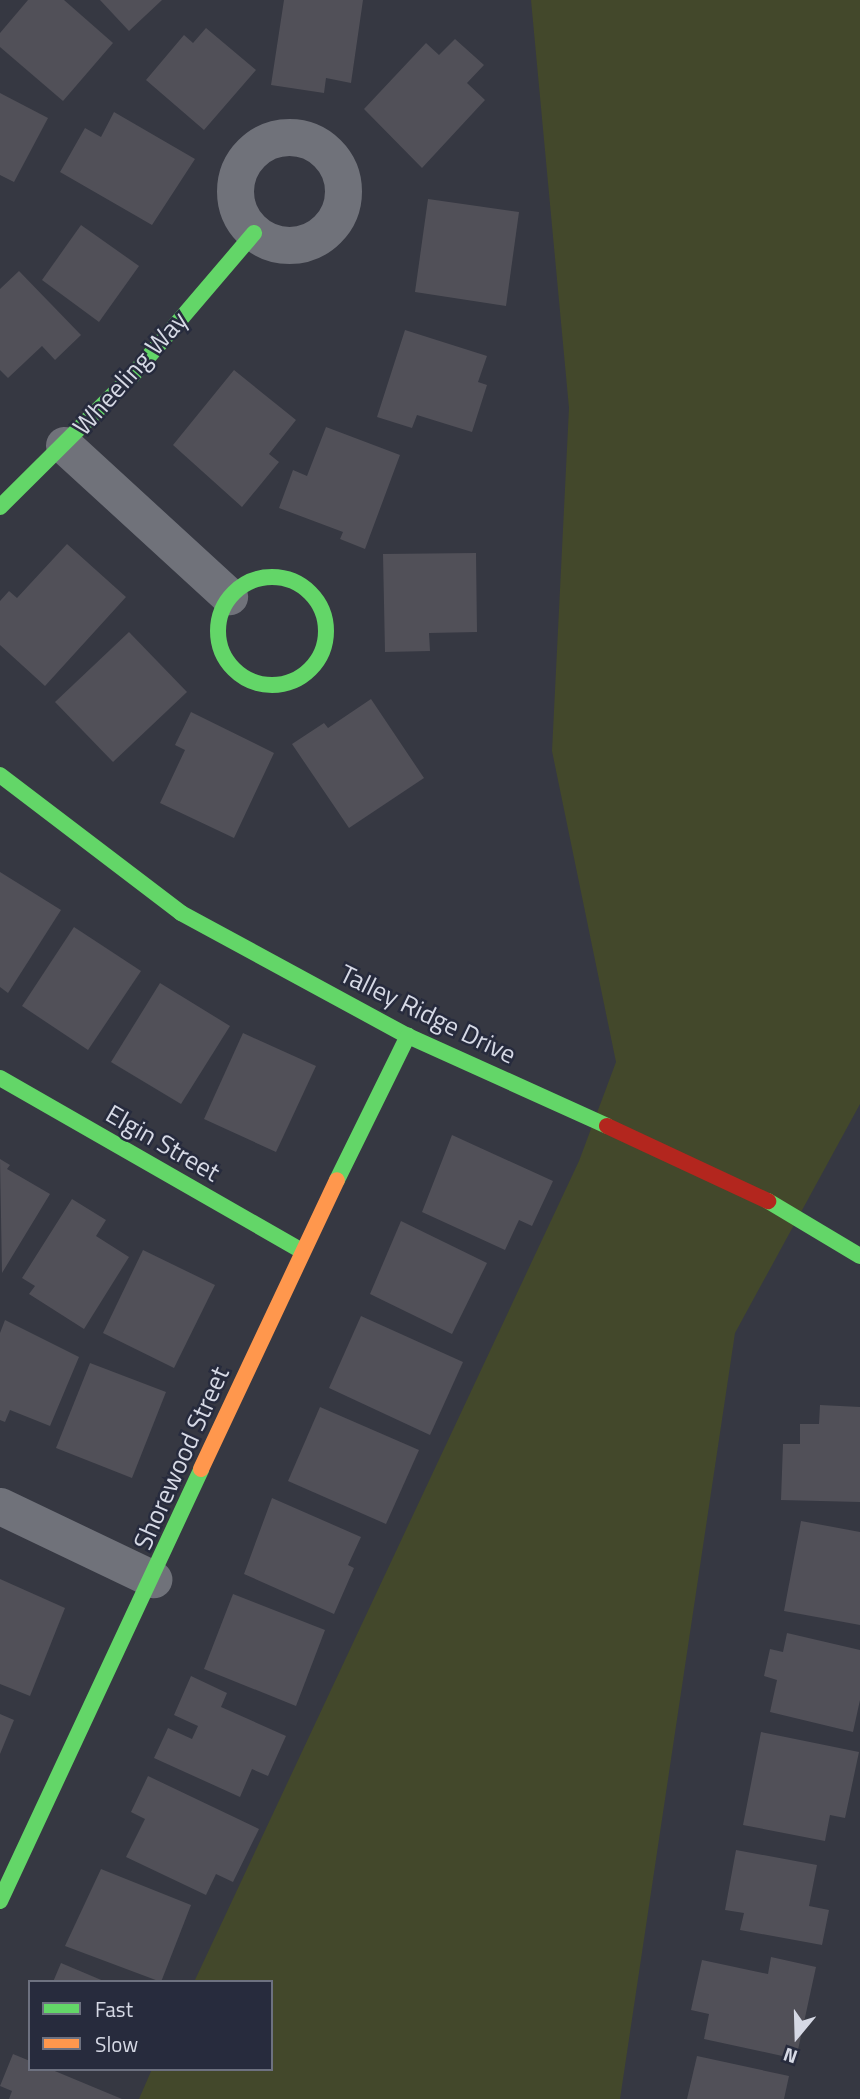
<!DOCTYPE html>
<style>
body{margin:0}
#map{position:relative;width:860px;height:2099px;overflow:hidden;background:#363842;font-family:"Titillium Web",sans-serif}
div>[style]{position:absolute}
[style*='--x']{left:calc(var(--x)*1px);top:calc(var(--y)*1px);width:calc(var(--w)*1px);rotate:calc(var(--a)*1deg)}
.green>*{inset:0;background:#43482b}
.building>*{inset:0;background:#515058}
.street>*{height:37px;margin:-18.5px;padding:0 18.5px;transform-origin:18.5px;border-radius:18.5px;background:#70727a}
.street>.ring{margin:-18.5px;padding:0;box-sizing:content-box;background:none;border:37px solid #70727a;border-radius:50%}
.fast>*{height:16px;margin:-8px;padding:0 8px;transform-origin:8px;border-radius:8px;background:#63d668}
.fast>.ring{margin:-8px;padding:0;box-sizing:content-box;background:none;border:16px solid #63d668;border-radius:50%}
.slow>*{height:16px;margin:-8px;padding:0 8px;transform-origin:8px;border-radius:8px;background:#ff974d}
.jam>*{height:16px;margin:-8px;padding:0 8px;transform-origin:8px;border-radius:8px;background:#b3261e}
span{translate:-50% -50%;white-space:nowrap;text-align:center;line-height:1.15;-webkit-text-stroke:5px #272b3d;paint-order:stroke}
.street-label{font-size:26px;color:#d6d9e5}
.legend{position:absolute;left:28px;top:1980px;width:245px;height:91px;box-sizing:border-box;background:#272b3d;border:2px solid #6d7180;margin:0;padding:9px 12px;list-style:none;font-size:21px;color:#d6d9e5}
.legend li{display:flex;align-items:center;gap:14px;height:35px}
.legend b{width:35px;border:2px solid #6d7180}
.north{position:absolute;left:762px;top:2001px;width:70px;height:70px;-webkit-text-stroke:5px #272b3d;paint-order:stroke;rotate:199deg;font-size:19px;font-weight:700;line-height:28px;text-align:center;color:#d6d9e5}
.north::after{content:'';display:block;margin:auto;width:24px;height:32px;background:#d6d9e5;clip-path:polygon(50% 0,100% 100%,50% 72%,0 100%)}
</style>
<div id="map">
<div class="green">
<i style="clip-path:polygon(531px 0,860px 0,860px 1104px,735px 1333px,620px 2099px,139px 2099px,152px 2069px,271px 2069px,271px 1982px,194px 1982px,579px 1161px,616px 1062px,552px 751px,569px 408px)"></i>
</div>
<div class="building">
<i style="clip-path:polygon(28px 0,64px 0,113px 43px,63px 101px,0 47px,0 33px)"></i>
<i style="clip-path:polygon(100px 0,162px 0,129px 31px)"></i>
<i style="clip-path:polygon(284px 0,363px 0,351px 83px,326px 78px,324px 93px,271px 85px)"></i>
<i style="clip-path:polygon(206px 28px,256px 70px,204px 130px,146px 80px,184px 35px,193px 43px)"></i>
<i style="clip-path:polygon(455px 39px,484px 65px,467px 83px,485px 100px,422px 168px,364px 109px,426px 43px,439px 55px)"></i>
<i style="clip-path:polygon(0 93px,48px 118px,14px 182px,0 175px)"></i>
<i style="clip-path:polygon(114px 112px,195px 159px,152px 225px,60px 172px,85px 128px,101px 137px)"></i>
<i style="clip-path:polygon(428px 199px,519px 212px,506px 306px,415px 292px)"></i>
<i style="clip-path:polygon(81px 225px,139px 266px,99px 322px,42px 280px)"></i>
<i style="clip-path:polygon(19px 271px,81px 335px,55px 360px,42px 346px,8px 378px,0 370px,0 289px)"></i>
<i style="clip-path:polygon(405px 330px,487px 356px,478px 382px,487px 385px,472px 432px,417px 415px,412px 428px,377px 417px)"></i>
<i style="clip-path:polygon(234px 370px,296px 420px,269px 454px,279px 462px,242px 507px,173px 445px)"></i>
<i style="clip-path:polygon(326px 427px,400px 455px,365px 549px,340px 539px,343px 532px,279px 508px,293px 470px,307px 476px)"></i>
<i style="clip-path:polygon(67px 544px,126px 597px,45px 686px,0 645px,0 601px,9px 591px,17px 598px)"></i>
<i style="clip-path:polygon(476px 553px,477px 632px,429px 633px,430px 651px,385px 652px,383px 554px)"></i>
<i style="clip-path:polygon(129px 632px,187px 692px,113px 762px,55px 702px)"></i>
<i style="clip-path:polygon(371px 699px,424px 778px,349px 828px,292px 744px,324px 723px,328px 728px)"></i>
<i style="clip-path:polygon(191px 712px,274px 753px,234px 838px,160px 803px,185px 750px,175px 745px)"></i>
<i style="clip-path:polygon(0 872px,61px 910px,8px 993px,0 987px)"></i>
<i style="clip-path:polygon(74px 927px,141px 971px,88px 1050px,22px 1006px)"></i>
<i style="clip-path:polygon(160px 983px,230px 1026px,181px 1104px,111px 1062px)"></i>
<i style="clip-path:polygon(243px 1033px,316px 1066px,276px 1152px,204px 1119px)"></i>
<i style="clip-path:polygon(452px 1135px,553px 1181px,532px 1226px,519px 1220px,505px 1250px,422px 1212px)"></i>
<i style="clip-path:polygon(0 1159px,10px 1165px,7px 1169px,50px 1194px,2px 1273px)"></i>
<i style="clip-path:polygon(72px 1199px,106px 1220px,96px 1236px,129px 1257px,84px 1329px,29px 1294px,35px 1286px,22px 1278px)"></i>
<i style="clip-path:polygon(401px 1221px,487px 1263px,452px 1334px,370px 1294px)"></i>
<i style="clip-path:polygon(143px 1250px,215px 1285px,174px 1368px,103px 1333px)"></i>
<i style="clip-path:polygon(361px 1316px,463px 1362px,430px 1435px,329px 1388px)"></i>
<i style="clip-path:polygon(5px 1320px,79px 1357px,50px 1426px,10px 1410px,5px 1422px,0 1420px,0 1333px)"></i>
<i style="clip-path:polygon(90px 1363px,166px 1392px,132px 1478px,56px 1448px)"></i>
<i style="clip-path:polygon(820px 1405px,860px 1407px,860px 1502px,781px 1500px,783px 1444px,800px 1444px,800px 1424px,819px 1424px)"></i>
<i style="clip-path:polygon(320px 1407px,419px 1450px,386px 1524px,288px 1481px)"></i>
<i style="clip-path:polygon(272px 1498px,361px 1537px,348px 1565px,354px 1568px,334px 1614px,244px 1574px)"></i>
<i style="clip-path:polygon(801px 1521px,860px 1532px,860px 1625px,784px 1611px)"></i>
<i style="clip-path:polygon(0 1579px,65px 1608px,30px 1696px,0 1684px)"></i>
<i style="clip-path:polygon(233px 1594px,325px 1630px,296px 1706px,204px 1669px)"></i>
<i style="clip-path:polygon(787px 1633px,860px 1650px,860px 1700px,853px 1732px,770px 1712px,777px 1680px,764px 1676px,770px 1649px,783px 1652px)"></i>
<i style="clip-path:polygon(191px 1676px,227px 1693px,221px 1707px,286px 1736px,268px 1776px,252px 1769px,240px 1797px,154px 1758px,168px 1728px,192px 1739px,198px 1726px,174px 1715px)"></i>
<i style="clip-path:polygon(0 1714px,14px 1720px,0 1754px)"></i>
<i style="clip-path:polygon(761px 1732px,859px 1752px,845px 1818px,830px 1815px,825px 1841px,743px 1825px)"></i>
<i style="clip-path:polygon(148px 1776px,259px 1829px,233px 1882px,216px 1874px,206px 1895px,126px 1857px,145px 1819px,131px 1812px)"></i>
<i style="clip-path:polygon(736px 1850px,817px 1865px,809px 1906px,829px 1910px,822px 1945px,740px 1930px,744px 1913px,725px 1910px)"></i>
<i style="clip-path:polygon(101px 1869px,191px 1905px,161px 1982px,65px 1946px)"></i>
<i style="clip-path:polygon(771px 1957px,816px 1967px,796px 2059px,704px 2039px,709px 2014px,691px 2010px,702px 1960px,768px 1974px)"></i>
<i style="clip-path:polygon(61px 1963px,106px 1982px,53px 1982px)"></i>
<i style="clip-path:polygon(13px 2054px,30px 2061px,30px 2069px,50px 2069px,122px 2099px,9px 2099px,12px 2091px,0 2086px)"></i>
<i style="clip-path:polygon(697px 2056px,789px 2076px,784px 2099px,687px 2099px)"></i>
</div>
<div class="street">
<i class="ring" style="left:235px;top:137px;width:71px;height:71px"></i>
<i style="--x:64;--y:445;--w:224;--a:42.5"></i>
<i style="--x:0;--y:1506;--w:170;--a:25.5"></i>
</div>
<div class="fast">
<i style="--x:0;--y:507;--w:186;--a:-44.8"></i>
<i style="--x:132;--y:376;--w:188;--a:-49.5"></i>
<i class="ring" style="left:218px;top:577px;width:92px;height:92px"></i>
<i style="--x:0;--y:775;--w:228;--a:37.3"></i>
<i style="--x:181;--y:913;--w:258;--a:28.5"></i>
<i style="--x:408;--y:1036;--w:218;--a:24.3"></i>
<i style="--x:0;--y:1078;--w:348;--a:29.8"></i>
<i style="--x:337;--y:1180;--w:161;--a:-63.8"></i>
<i style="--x:768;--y:1201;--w:107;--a:30.9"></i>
<i style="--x:0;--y:1901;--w:476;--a:-65"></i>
</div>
<div class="slow">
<i style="--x:201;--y:1469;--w:319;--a:-64.8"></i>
</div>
<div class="jam">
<i style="--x:607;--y:1126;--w:178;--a:25"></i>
</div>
<div class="street-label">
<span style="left:130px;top:373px;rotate:-48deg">Wheeling Way</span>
<span style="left:428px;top:1014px;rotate:26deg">Talley Ridge Drive</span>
<span style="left:163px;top:1143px;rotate:30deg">Elgin Street</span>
<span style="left:181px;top:1458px;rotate:-66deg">Shorewood Street</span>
</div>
<ul class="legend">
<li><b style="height:9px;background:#63d668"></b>Fast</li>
<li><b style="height:9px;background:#ff974d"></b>Slow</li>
</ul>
<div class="north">N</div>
</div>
